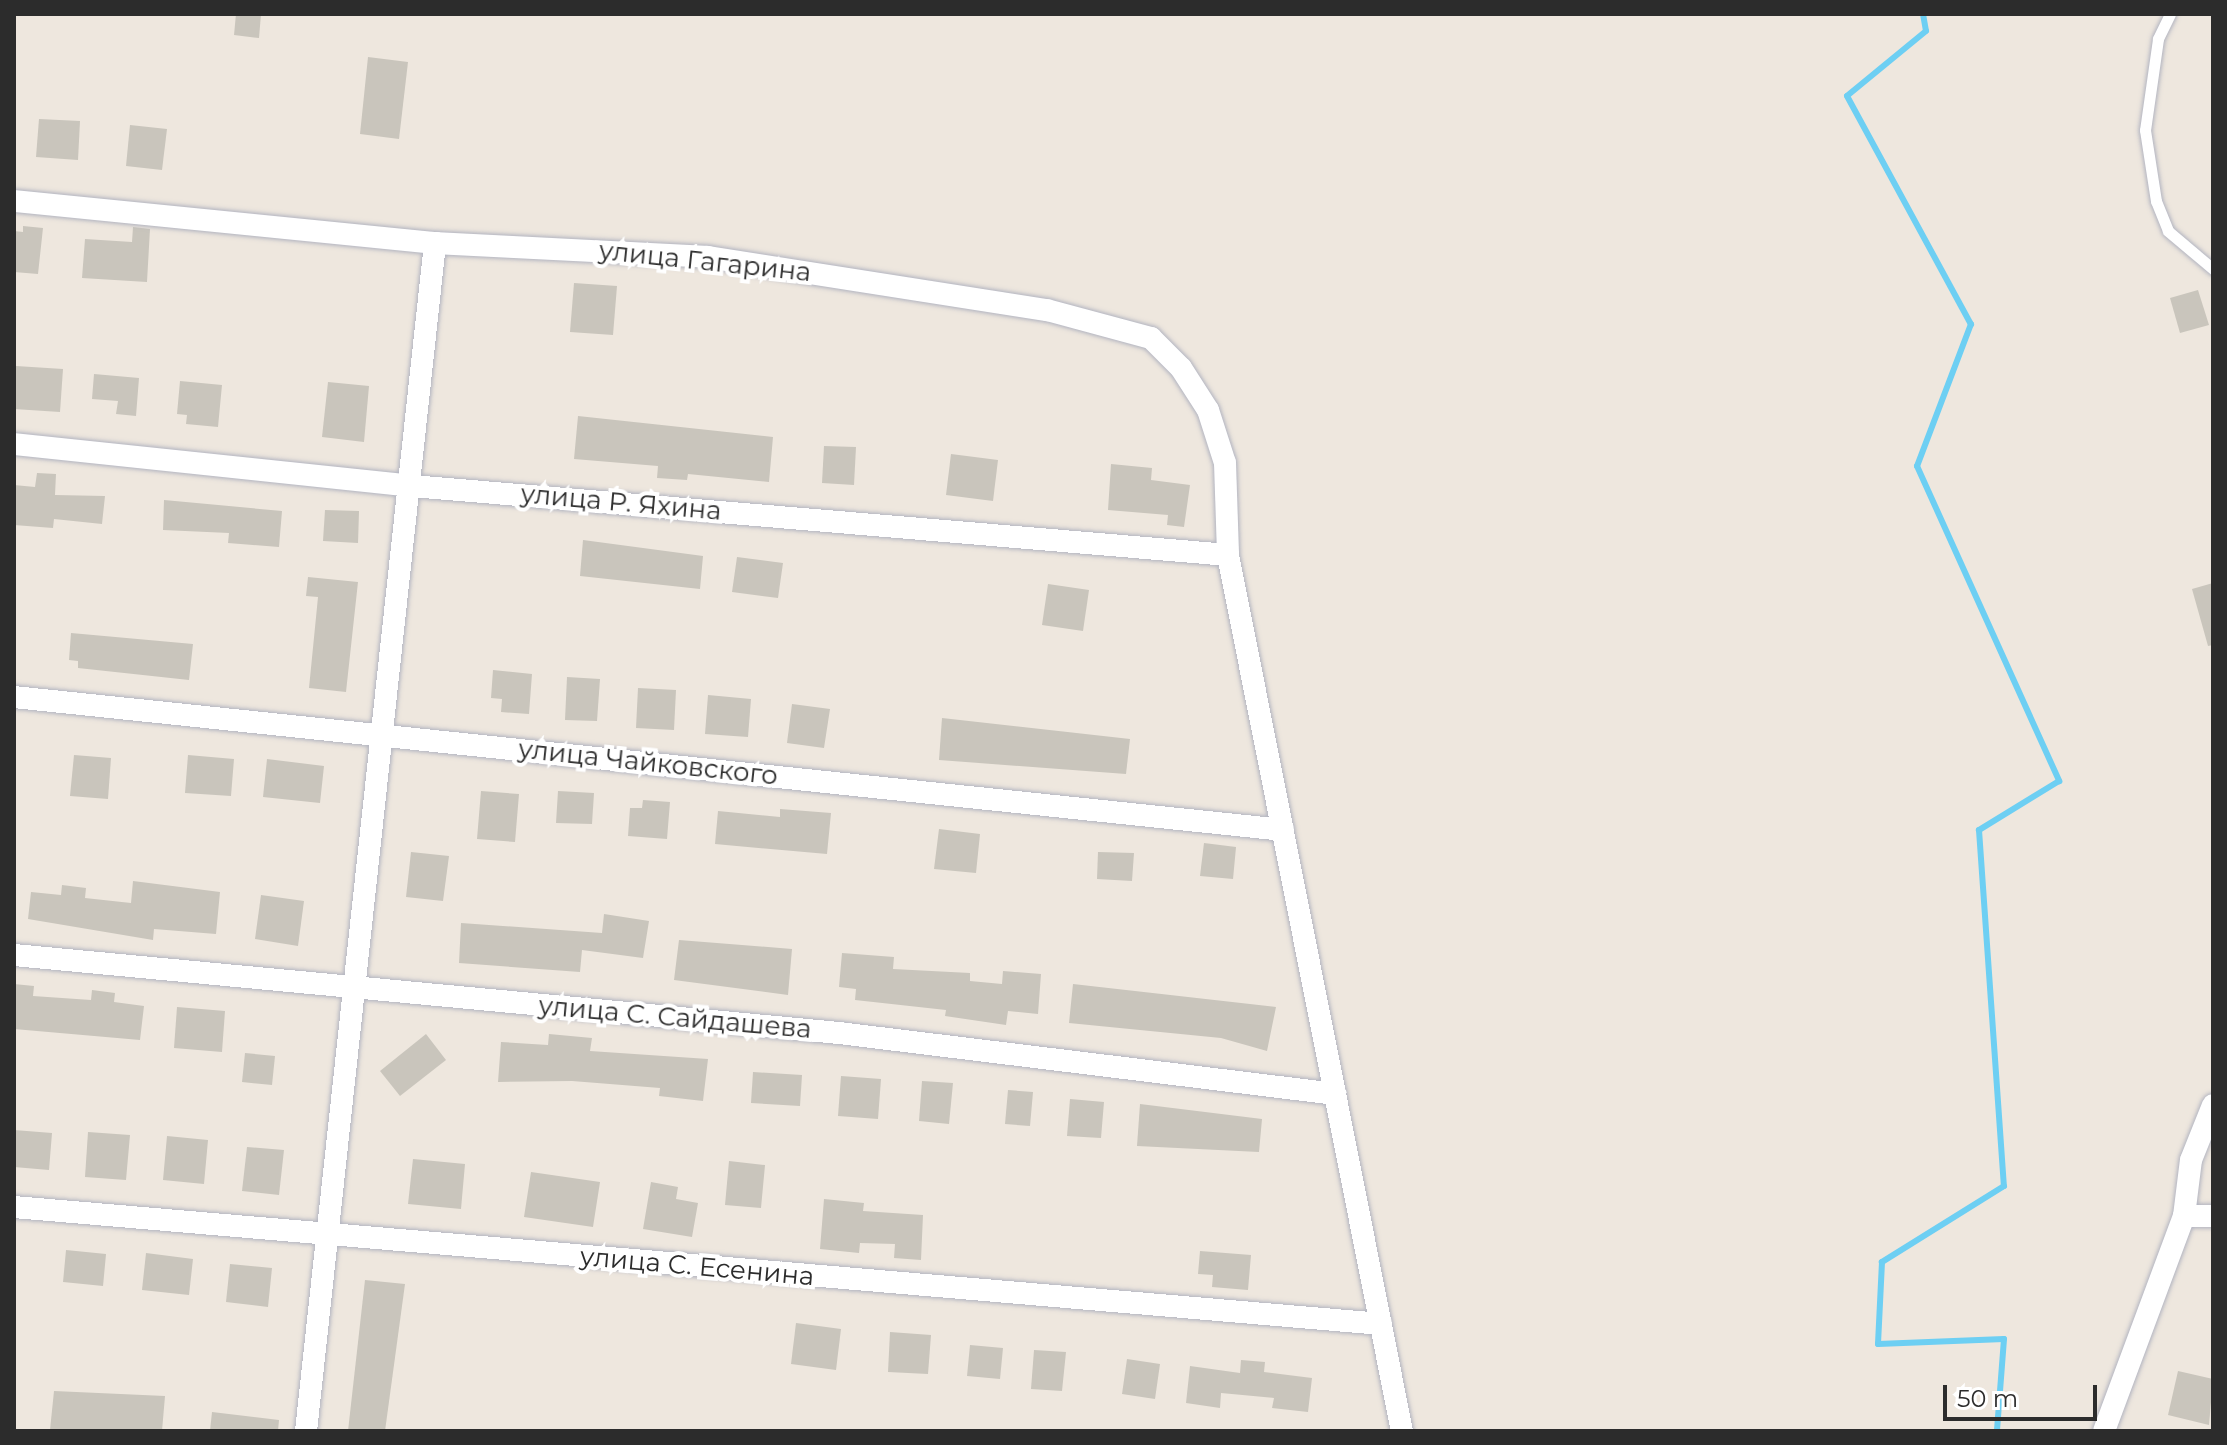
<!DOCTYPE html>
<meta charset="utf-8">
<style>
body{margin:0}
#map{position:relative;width:2227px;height:1445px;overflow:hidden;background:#eee7de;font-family:Montserrat,sans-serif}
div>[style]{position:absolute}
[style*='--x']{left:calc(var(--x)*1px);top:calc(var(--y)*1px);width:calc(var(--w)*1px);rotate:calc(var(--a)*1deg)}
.stream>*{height:6px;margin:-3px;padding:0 3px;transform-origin:3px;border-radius:3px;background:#6dcff3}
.building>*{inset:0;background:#c9c5bc}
.roads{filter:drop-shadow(0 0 2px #b2b4c0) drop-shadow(0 0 2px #b2b4c0)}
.lane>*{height:11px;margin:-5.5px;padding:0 5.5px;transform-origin:5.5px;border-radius:5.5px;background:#fff}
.street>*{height:22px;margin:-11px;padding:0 11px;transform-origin:11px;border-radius:11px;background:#fff}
span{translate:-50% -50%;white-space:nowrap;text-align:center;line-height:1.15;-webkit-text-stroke:8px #fff;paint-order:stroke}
.street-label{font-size:26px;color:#2c2c2c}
.frame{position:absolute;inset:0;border:16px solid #2c2c2c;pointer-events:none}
.scale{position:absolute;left:1943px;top:1385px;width:154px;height:36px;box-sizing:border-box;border:4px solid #2c2c2c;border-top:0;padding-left:10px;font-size:24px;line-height:28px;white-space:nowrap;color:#2c2c2c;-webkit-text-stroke:6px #fff;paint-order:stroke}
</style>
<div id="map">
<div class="stream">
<i style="--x:1923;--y:14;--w:17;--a:80"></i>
<i style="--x:1926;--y:31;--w:102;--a:140.6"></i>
<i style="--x:1847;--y:96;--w:260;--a:61.5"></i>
<i style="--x:1971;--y:324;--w:152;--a:110.8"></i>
<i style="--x:1917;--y:466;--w:346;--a:65.7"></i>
<i style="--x:2059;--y:781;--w:94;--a:148.5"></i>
<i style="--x:1979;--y:830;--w:357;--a:86"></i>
<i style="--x:2004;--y:1186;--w:144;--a:148.1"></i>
<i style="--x:1882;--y:1262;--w:82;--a:92.8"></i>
<i style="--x:1878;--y:1344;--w:126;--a:-2.3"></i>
<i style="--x:2004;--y:1339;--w:92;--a:94.4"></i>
</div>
<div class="building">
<i style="clip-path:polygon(236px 14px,261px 14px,259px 38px,234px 35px)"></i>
<i style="clip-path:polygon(368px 57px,408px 62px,399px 139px,360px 134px)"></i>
<i style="clip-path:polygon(39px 119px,80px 121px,78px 160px,36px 157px)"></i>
<i style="clip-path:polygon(130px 125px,167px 129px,162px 170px,126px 166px)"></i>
<i style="clip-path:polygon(23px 226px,43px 228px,38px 274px,14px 272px,14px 231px,23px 232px)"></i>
<i style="clip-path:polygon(133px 227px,150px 229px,147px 282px,82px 278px,85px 239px,132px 242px)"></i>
<i style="clip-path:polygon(574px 283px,617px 286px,613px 335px,570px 332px)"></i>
<i style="clip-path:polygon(2198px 290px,2209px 325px,2180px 333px,2170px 298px)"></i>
<i style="clip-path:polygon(16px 366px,63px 369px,60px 412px,14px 409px)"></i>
<i style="clip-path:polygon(94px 374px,139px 378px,136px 416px,116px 414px,118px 401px,92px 399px)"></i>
<i style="clip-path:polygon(180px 381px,222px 385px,218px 427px,186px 424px,187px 415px,177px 414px)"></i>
<i style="clip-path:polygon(328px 382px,369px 386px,364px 442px,322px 437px)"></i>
<i style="clip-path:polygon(578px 416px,773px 437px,769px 482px,688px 474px,687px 480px,657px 478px,658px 466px,574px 459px)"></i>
<i style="clip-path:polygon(824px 446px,856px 447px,854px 485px,822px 483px)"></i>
<i style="clip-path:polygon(951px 454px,998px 460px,993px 501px,946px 495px)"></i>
<i style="clip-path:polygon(1111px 464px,1152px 468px,1151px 480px,1190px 485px,1184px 527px,1167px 525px,1168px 515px,1108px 510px)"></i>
<i style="clip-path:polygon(37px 473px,56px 474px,55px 495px,105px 496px,102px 524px,54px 519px,53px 528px,14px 525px,14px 485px,35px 487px)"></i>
<i style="clip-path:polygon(164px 500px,282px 511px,279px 547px,228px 543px,229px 533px,163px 530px)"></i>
<i style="clip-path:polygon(325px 510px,359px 511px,358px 543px,323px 541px)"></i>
<i style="clip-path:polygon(583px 540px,703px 556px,700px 589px,580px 576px)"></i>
<i style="clip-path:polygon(737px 557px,783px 563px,778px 598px,732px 592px)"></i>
<i style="clip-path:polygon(308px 577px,358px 582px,346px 692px,309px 688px,318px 597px,306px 596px)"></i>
<i style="clip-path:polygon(2213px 583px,2213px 645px,2208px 646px,2192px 589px)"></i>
<i style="clip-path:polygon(1048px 584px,1089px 590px,1083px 631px,1042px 625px)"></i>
<i style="clip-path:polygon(71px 633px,193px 644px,189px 680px,78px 668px,78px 661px,69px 660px)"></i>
<i style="clip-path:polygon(493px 670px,532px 674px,529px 714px,501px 712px,502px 699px,491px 698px)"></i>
<i style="clip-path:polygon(567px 677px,600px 679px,597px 721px,565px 720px)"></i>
<i style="clip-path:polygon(638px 688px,676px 690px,674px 730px,636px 728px)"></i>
<i style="clip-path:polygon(708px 695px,751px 699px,748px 737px,705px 734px)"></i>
<i style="clip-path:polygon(792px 704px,830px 709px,824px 748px,787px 743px)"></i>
<i style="clip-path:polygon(942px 718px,1130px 739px,1126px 774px,939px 760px)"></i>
<i style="clip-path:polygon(74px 755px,111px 758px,108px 799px,70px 796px)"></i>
<i style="clip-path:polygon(188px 755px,234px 759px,231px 796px,185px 793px)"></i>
<i style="clip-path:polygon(267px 759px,324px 766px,320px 803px,263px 797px)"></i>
<i style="clip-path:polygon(481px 791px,519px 794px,515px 842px,477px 839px)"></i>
<i style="clip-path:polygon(558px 791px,594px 793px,592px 824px,556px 823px)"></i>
<i style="clip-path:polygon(643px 800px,670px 802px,667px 839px,628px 836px,630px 808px,642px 808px)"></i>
<i style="clip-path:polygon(780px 809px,831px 813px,827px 854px,715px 844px,718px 811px,780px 817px)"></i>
<i style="clip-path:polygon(939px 829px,980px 834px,976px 873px,934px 869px)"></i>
<i style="clip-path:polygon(1204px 843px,1236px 847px,1233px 879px,1200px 876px)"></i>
<i style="clip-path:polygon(411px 852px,449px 856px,443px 901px,406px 897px)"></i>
<i style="clip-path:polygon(1098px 852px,1134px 853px,1132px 881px,1097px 879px)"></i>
<i style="clip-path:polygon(133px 881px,220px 892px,216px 934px,154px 929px,153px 940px,28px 919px,31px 892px,61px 895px,62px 885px,86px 888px,85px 898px,131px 903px)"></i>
<i style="clip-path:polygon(261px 895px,304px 901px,298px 946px,255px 939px)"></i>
<i style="clip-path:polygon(604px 914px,649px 921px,643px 958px,582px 950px,580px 972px,459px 963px,461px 923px,602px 933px)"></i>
<i style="clip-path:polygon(679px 940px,792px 949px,788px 995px,674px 980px)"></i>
<i style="clip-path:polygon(842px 953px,894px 957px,893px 969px,970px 973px,970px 981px,1002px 984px,1003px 971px,1041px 974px,1038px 1014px,1008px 1011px,1006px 1025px,945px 1016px,946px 1010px,855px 1000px,856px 989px,839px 987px)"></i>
<i style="clip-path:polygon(14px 984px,34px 986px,33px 996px,91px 1000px,92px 990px,115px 993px,114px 1002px,144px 1006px,140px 1040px,14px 1029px)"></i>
<i style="clip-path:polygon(1073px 984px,1276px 1007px,1267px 1051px,1221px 1038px,1069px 1023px)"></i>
<i style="clip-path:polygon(177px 1007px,225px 1011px,222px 1052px,174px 1048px)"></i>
<i style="clip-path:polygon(426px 1034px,446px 1060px,400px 1096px,380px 1071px)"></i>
<i style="clip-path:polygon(549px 1034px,592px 1038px,590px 1051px,708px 1059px,703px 1101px,659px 1096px,660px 1088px,572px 1081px,498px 1082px,501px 1042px,548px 1045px)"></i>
<i style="clip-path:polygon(245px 1053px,275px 1056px,272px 1085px,242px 1082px)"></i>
<i style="clip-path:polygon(753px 1072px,802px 1075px,800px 1106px,751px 1103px)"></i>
<i style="clip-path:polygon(841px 1076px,881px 1079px,878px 1119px,838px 1116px)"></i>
<i style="clip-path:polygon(922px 1081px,953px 1083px,949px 1124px,919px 1121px)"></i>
<i style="clip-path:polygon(1008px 1090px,1033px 1092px,1030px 1126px,1005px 1124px)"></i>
<i style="clip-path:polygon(1070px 1099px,1104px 1102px,1101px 1138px,1067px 1136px)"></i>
<i style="clip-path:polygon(1140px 1104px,1262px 1119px,1259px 1152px,1137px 1146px)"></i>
<i style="clip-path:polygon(14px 1130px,52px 1133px,49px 1170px,14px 1167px)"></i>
<i style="clip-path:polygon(88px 1132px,130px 1135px,126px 1180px,85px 1177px)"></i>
<i style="clip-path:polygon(167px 1136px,208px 1140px,204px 1184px,163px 1180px)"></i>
<i style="clip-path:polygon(247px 1147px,284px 1150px,279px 1195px,242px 1191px)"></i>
<i style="clip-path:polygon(413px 1159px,465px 1164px,461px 1209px,408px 1204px)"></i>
<i style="clip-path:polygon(729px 1161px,765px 1165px,761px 1208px,725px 1205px)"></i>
<i style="clip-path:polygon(531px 1172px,600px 1182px,593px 1227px,524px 1217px)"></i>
<i style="clip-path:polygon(651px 1182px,678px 1187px,676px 1199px,698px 1203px,692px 1237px,643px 1229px)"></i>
<i style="clip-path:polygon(824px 1199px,864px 1203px,863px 1211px,923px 1215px,921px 1260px,894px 1258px,895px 1244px,860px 1243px,859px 1253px,820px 1249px)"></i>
<i style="clip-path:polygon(66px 1250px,106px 1254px,103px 1286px,63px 1282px)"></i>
<i style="clip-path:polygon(1200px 1251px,1251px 1255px,1248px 1290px,1212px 1287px,1213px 1275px,1198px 1274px)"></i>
<i style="clip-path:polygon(146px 1253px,193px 1259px,189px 1295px,142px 1290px)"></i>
<i style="clip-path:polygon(230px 1264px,272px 1268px,268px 1307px,226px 1302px)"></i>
<i style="clip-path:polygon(365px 1280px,405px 1284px,385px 1431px,348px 1431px)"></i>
<i style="clip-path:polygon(796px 1323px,841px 1329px,836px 1370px,791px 1364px)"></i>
<i style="clip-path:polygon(890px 1332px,931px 1335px,928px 1374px,888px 1372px)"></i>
<i style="clip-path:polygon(970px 1345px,1003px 1348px,1000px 1379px,967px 1376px)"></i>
<i style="clip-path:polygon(1034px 1350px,1066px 1352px,1062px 1391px,1031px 1389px)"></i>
<i style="clip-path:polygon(1127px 1359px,1160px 1364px,1155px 1399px,1122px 1394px)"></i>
<i style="clip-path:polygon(1241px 1360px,1265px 1362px,1264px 1372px,1312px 1378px,1308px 1412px,1272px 1408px,1274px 1398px,1221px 1393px,1220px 1408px,1186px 1403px,1190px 1366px,1240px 1373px)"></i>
<i style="clip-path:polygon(2178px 1371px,2213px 1379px,2209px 1425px,2168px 1415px)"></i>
<i style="clip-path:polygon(54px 1391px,165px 1396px,162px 1431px,50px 1430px)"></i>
<i style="clip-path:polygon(212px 1412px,279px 1420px,278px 1431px,210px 1431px)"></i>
</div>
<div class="roads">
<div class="lane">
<i style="--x:2170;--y:14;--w:28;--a:116"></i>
<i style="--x:2158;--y:39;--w:92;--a:98.1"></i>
<i style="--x:2145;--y:130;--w:72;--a:81.2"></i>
<i style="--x:2156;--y:201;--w:32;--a:68"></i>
<i style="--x:2168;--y:231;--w:59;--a:40.2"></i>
</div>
<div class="street">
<i style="--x:14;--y:201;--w:423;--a:5.7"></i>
<i style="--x:435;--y:243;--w:273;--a:2.9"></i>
<i style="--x:708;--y:257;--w:343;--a:8.9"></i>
<i style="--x:1047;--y:310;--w:108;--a:15.1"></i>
<i style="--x:1151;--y:338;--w:42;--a:45"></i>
<i style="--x:1181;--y:368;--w:50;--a:57.3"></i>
<i style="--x:1208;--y:410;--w:56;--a:72.2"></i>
<i style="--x:1225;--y:463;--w:92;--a:88.1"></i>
<i style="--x:1228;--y:555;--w:893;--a:78.77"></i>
<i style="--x:14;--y:444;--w:400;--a:6"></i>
<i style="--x:412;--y:486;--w:819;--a:4.83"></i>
<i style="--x:14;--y:697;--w:1276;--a:5.98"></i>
<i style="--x:14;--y:955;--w:829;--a:5.4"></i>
<i style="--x:839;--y:1033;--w:500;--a:7"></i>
<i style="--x:14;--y:1207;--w:1372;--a:4.89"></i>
<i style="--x:2184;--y:1216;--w:56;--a:-82.9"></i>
<i style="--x:2191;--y:1160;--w:59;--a:-68.2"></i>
<i style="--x:306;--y:1431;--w:1195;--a:-83.8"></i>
<i style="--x:2104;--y:1431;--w:229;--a:-69.6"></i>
<i style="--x:2184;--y:1216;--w:29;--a:0"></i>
</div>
</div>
<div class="street-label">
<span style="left:705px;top:262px;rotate:6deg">улица Гагарина</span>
<span style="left:621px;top:503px;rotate:5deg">улица Р. Яхина</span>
<span style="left:648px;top:763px;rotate:6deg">улица Чайковского</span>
<span style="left:675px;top:1018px;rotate:5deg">улица С. Сайдашева</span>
<span style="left:697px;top:1267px;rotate:5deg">улица С. Есенина</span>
</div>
<div class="frame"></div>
<div class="scale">50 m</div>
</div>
